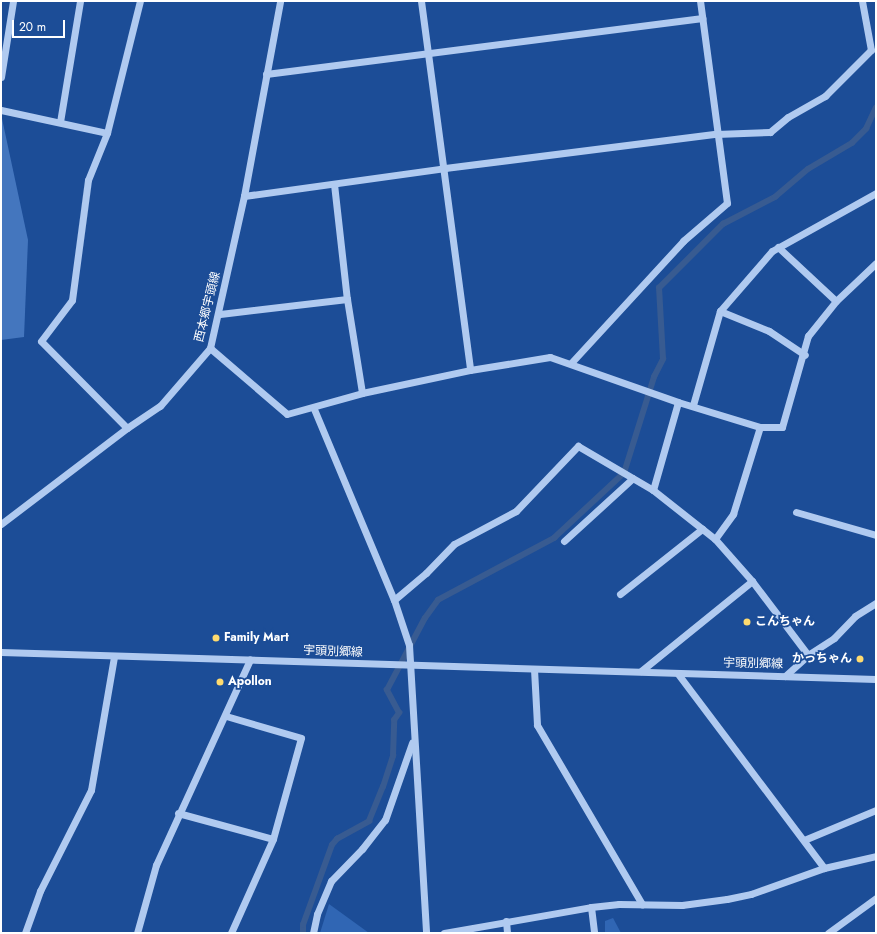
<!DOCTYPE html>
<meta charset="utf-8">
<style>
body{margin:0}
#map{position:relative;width:877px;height:934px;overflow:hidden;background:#1c4d97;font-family:Jost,"Noto Sans JP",sans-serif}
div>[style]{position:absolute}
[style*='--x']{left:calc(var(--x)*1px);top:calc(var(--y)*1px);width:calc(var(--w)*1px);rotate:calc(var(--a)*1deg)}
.green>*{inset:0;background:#3066b4}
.stream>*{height:5.5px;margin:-2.75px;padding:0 2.75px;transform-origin:2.75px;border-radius:2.75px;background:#385b91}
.building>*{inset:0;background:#4476be}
.minor>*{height:7px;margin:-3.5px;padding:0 3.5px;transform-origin:3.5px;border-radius:3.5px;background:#b0caf0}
.dots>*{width:11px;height:11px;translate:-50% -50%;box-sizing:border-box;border:2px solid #1c4d97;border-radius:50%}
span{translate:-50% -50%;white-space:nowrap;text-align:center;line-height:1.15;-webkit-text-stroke:3.5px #1c4d97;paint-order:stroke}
.street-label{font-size:12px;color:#fff}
.poi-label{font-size:12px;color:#fff;font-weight:700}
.left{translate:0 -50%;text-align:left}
.right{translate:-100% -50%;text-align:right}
.frame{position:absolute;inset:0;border:2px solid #fff;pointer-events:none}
.scale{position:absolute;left:12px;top:20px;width:53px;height:18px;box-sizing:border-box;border:2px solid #fff;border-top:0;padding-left:5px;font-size:12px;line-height:14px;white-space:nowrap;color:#fff;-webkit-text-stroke:3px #1c4d97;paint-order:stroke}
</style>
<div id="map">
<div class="green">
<i style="clip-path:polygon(329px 904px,369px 933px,320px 933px)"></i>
<i style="clip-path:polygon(613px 918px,621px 933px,605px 933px,605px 921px)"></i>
</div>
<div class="stream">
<i style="--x:303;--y:933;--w:8;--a:-90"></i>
<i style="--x:303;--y:925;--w:85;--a:-70.1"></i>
<i style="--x:332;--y:845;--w:8;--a:-50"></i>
<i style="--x:337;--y:839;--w:37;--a:-29"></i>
<i style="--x:369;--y:821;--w:37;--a:-68"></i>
<i style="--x:383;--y:787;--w:33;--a:-72"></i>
<i style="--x:393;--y:756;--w:36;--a:-88"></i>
<i style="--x:394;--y:720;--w:9;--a:-54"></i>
<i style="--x:399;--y:713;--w:26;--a:-118"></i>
<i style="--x:387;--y:690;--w:81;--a:-62.2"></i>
<i style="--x:425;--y:618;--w:22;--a:-54"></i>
<i style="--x:438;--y:600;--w:132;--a:-28.1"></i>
<i style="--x:554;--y:538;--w:96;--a:-42.9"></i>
<i style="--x:624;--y:473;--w:101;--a:-72.6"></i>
<i style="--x:654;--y:377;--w:20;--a:-63"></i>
<i style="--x:663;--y:359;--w:71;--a:-93.2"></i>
<i style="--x:659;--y:288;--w:91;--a:-45"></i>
<i style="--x:723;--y:224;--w:59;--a:-27.4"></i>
<i style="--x:775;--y:197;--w:43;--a:-40.3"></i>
<i style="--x:808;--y:169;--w:51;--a:-30.6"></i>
<i style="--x:852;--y:143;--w:20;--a:-45"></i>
<i style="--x:866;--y:129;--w:23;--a:-65"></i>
</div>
<div class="building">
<i style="clip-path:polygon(1px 114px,28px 240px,24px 337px,1px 340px)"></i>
</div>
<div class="minor">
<i style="--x:421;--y:1;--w:372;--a:82.4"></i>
<i style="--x:266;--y:74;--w:440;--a:-7.3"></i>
<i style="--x:1;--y:77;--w:77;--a:-81"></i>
<i style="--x:1;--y:110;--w:108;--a:12.2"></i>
<i style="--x:60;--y:122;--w:123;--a:-80.6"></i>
<i style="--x:334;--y:184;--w:116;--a:83.6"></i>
<i style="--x:347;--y:299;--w:95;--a:80.9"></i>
<i style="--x:244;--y:196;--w:203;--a:-7.9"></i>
<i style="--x:445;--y:168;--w:273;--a:-7.2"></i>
<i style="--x:716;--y:134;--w:54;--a:-2.1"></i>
<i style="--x:770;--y:132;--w:23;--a:-40"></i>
<i style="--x:788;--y:117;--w:43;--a:-29.6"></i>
<i style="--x:825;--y:96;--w:65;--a:-45"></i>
<i style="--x:871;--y:50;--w:50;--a:-100.4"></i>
<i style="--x:778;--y:247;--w:79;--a:43"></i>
<i style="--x:720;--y:311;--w:53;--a:22.2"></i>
<i style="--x:769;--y:331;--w:43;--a:33.7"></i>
<i style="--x:220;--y:314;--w:128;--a:-6.7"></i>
<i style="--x:210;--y:348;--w:101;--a:40.6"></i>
<i style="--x:287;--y:414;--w:78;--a:-15.6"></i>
<i style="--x:362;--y:393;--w:110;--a:-12"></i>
<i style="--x:470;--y:370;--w:81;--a:-9.2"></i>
<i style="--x:550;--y:357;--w:136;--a:19.4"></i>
<i style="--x:678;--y:402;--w:86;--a:17"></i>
<i style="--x:760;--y:427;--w:22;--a:0"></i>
<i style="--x:782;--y:427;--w:95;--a:-74.1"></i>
<i style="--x:808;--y:336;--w:45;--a:-51.3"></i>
<i style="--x:836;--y:301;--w:55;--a:-43.5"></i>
<i style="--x:571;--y:363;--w:166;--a:-47.4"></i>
<i style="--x:683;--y:241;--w:58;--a:-40.8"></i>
<i style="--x:727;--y:203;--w:204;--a:-97.6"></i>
<i style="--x:693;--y:405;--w:98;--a:-74"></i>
<i style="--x:720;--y:311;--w:79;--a:-49.1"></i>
<i style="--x:772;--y:251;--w:119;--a:-29.1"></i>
<i style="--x:314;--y:409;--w:207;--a:67.3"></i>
<i style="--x:394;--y:600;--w:47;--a:71.6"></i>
<i style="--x:409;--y:645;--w:289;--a:86.6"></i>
<i style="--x:127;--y:428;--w:122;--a:-134.7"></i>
<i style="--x:41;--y:341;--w:51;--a:-52.9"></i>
<i style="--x:72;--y:300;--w:121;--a:-82.4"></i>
<i style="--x:88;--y:180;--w:51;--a:-68"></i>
<i style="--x:107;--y:133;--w:136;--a:-76"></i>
<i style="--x:653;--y:490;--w:91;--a:-74.1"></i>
<i style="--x:796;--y:512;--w:83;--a:16"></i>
<i style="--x:1;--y:524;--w:158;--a:-37.3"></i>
<i style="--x:127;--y:428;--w:40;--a:-34"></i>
<i style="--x:160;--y:406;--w:77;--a:-49.2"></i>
<i style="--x:210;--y:348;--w:156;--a:-77.4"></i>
<i style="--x:244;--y:196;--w:198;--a:-79.5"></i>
<i style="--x:715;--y:539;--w:31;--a:-54"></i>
<i style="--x:733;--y:514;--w:91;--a:-72.8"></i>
<i style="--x:564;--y:541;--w:93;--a:-42.4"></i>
<i style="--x:620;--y:594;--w:105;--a:-38.4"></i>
<i style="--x:394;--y:600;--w:42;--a:-40.2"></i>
<i style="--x:426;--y:573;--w:40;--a:-46"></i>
<i style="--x:454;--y:544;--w:70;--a:-28"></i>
<i style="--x:516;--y:511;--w:90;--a:-46.4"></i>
<i style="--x:578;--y:446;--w:87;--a:30.4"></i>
<i style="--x:653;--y:490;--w:79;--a:38.3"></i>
<i style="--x:715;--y:539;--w:56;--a:48.6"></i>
<i style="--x:752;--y:581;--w:93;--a:52.9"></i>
<i style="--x:1;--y:652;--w:875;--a:1.77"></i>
<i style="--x:534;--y:669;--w:56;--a:86.9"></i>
<i style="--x:537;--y:725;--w:208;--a:59.6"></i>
<i style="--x:641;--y:671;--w:143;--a:-39"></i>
<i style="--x:678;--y:674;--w:243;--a:53"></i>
<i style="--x:785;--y:676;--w:31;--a:-42"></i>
<i style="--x:808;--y:655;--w:31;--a:-33"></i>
<i style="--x:834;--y:638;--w:30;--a:-46"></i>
<i style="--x:855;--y:616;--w:25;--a:-32"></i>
<i style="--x:226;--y:716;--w:78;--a:16.3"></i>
<i style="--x:301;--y:738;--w:105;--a:105.5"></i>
<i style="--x:273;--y:839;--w:103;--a:114.1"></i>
<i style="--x:178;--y:813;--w:98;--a:15.3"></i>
<i style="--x:804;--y:840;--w:78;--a:-22.6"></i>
<i style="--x:591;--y:907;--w:26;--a:83"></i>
<i style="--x:506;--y:921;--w:12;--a:85"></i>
<i style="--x:25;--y:933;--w:45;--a:-70.3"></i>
<i style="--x:40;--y:891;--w:113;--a:-63.2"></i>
<i style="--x:91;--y:790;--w:135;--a:-80.2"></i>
<i style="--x:137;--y:933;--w:71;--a:-74.4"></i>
<i style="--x:156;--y:865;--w:226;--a:-65.4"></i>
<i style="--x:313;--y:933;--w:19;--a:-78"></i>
<i style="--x:317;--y:914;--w:36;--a:-67"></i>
<i style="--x:331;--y:881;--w:45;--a:-45.9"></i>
<i style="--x:362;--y:849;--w:37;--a:-52"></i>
<i style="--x:385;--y:820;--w:82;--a:-70.7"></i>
<i style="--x:444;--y:933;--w:149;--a:-10"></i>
<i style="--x:591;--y:907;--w:28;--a:-6"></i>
<i style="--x:619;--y:904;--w:63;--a:0.9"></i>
<i style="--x:682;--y:905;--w:45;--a:-7.6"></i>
<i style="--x:727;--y:899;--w:25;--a:-12"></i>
<i style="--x:751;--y:894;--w:77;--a:-19.6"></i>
<i style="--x:824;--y:868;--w:53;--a:-13"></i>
<i style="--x:828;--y:933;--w:59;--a:-36.1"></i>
</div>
<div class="dots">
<i style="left:747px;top:622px;background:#ffdb6f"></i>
<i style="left:216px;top:638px;background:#ffdb6f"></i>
<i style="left:860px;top:659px;background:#ffdb6f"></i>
<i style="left:220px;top:682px;background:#ffdb6f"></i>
</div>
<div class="street-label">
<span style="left:208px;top:307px;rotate:-76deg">西本郷宇頭線</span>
<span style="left:333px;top:652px;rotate:2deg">宇頭別郷線</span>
<span style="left:753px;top:664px;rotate:1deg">宇頭別郷線</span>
</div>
<div class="poi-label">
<span class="left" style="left:755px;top:622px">こんちゃん</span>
<span class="left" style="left:224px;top:638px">Family Mart</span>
<span class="right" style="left:852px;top:659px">かっちゃん</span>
<span class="left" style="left:228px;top:682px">Apollon</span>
</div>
<div class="frame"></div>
<div class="scale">20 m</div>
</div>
